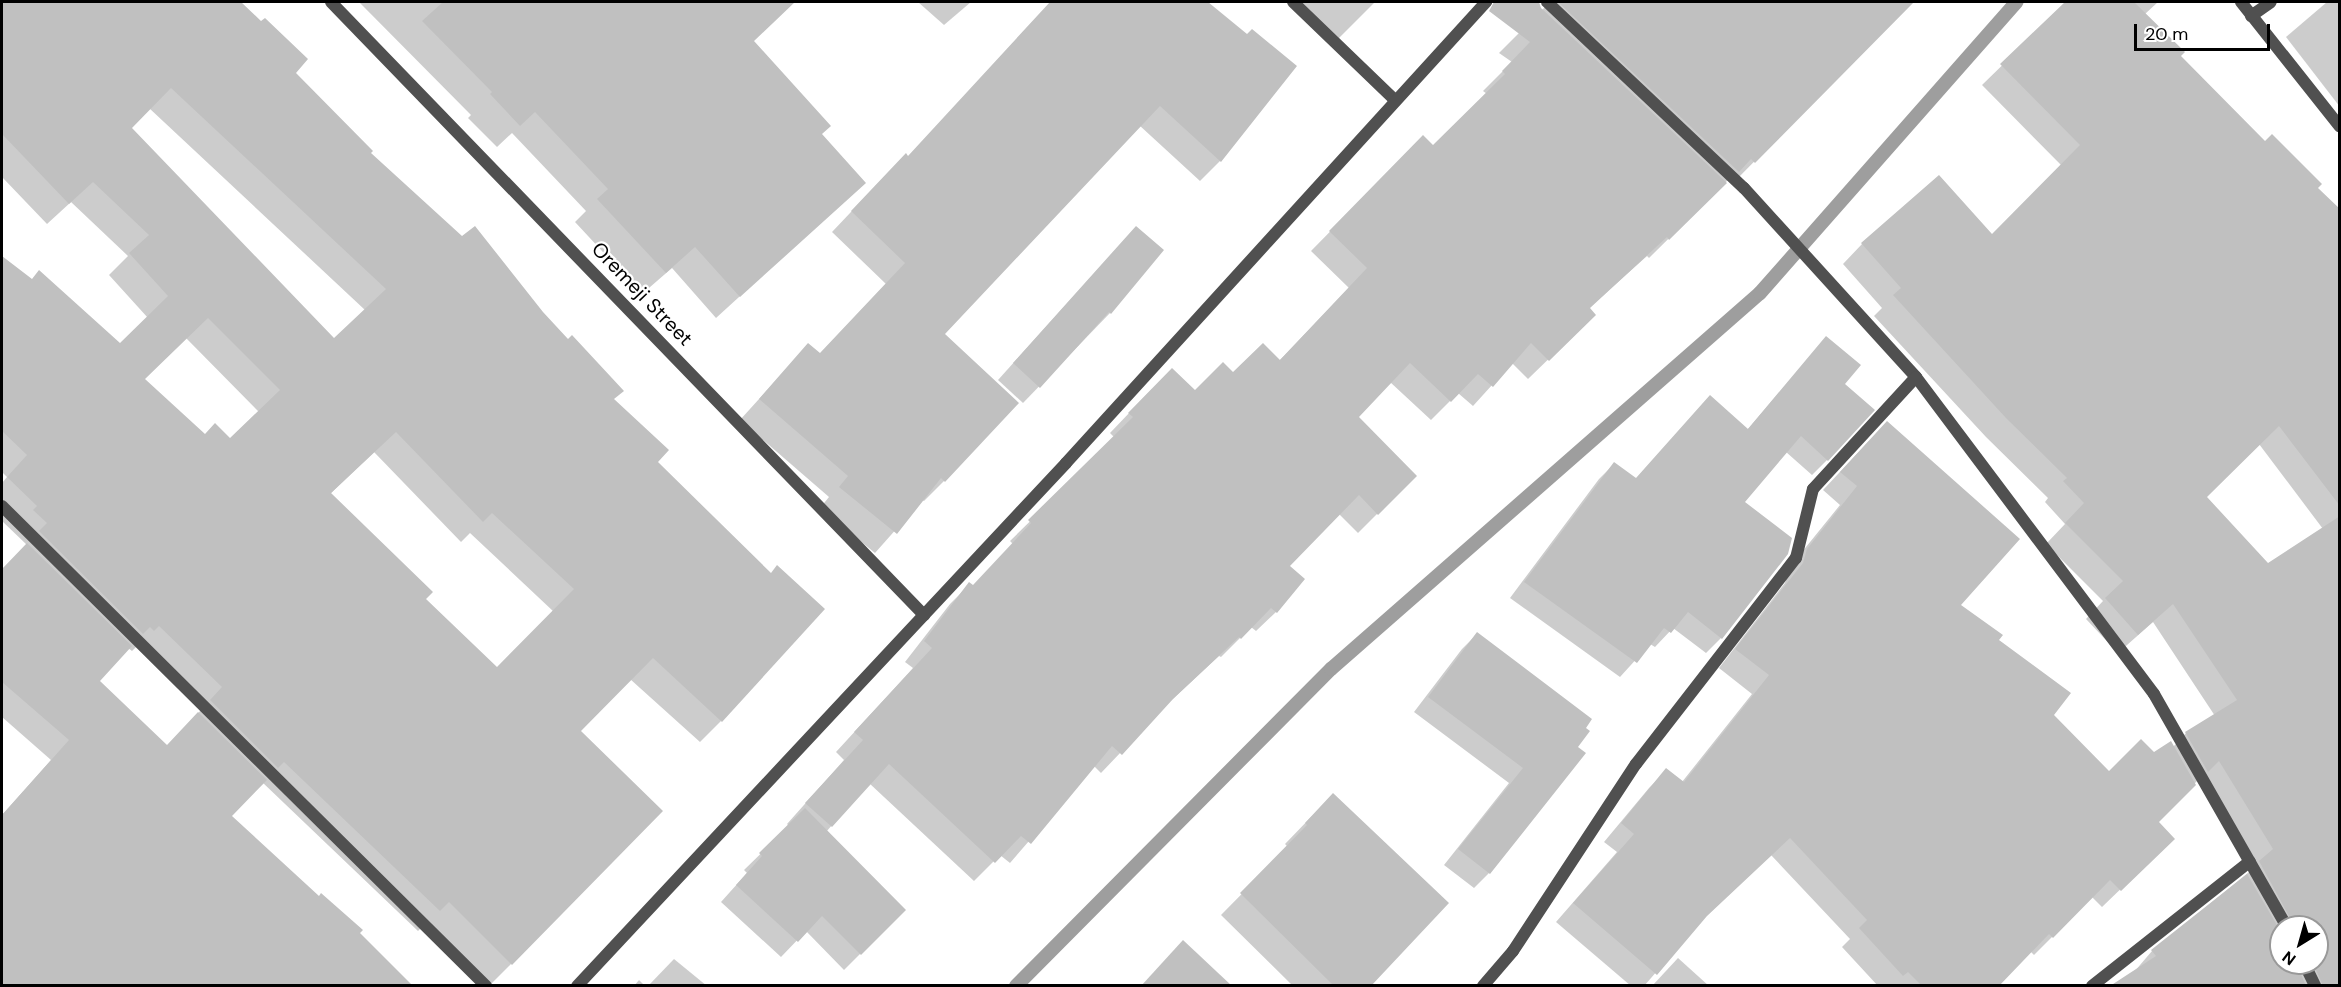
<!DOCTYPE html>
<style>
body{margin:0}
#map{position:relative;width:2341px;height:987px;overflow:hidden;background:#fff;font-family:"DM Sans",sans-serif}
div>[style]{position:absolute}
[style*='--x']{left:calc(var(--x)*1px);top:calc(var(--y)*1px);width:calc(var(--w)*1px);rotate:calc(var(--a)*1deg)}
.shadow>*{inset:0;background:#0003}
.stream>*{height:14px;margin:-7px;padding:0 7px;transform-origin:7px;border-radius:7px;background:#9e9e9e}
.building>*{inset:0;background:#c0c0c0}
.minor>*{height:12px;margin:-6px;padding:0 6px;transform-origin:6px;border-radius:6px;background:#505050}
span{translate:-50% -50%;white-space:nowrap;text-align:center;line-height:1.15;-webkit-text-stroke:4.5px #fff;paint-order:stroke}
.street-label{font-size:20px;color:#000}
.frame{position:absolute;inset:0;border:3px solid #000;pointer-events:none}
.north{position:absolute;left:2269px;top:915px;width:60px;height:60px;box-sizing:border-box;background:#fff;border:2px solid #999;border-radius:50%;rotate:217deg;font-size:16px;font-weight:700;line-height:24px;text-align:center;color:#000}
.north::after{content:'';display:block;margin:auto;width:21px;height:27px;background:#000;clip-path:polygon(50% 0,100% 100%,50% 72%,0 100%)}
.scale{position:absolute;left:2134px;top:24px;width:136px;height:27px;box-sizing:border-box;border:3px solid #000;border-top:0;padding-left:8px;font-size:18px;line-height:21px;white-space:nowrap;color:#000;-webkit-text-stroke:4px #fff;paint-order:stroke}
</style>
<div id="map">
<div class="shadow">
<i style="clip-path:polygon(evenodd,2px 2px,239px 2px,261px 23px,293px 73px,369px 153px,612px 400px,656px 462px,721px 721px,700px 742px,630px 679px,579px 731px,511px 964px,490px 985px,427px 922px,418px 931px,262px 782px,230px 816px,358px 933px,411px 986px,2px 986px,2px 815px,51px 760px,2px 717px,2px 571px,27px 545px,2px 521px,2px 483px,7px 477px,2px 472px,2px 258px,120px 345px,148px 318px,109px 275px,128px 256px,71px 202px,47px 224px,2px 177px,2px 2px,149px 108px,365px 310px,334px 340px,130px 127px,149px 108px,2px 2px,186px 338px,259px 412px,230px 440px,204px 436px,144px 379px,186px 338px,2px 2px,374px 452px,461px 542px,470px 533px,554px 612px,497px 669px,424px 599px,330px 494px,374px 452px,2px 2px,137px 646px,202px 709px,167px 746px,97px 681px,128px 648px,132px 651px,137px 646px)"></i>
<i style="clip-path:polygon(359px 2px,794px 2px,752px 42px,820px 135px,864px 183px,716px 318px,672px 268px,642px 294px,575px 222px,586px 211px,512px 133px,497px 147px,468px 118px,471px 115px)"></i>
<i style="clip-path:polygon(918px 2px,971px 2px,944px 25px)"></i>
<i style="clip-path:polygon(1052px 2px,1205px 2px,1247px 36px,1220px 161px,1200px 181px,1139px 125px,943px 334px,1017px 403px,944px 481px,924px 501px,922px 500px,875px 553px,820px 508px,829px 497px,740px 420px,808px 345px,819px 355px,886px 284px,832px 232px,886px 175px,908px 157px)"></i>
<i style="clip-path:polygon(1296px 2px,1375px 2px,1337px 40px)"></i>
<i style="clip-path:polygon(1550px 2px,1880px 2px,1896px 18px,1735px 181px,1731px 177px,1649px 258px,1647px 256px,1588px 309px,1594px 315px,1528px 379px,1512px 363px,1473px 406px,1458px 393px,1431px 420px,1390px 382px,1357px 417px,1415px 476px,1358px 533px,1338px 513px,1287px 566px,1276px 612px,1256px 631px,1251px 627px,1221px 657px,1219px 656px,1163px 708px,1101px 773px,1094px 766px,1010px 863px,1000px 855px,974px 881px,869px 783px,826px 832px,904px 910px,844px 970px,806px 931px,781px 957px,721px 902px,747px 873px,744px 870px,789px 826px,787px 824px,844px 760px,836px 752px,913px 668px,905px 662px,950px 604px,970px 584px,973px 586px,1013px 544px,1010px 541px,1115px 438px,1110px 433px,1152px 389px,1195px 392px,1233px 374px,1279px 361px,1349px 288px,1311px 251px,1423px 137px,1433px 147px,1487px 94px,1483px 91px,1512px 62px,1499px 53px)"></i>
<i style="clip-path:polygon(evenodd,2067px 2px,2158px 2px,2145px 14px,2179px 56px,2265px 143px,2340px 211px,2340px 986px,2113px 986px,2134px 972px,2152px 951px,2254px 868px,2198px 780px,2157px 822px,2155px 856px,2102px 907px,2092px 897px,2034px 955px,2030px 951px,1997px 986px,1878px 986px,1842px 947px,1850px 939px,1771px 855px,1701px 921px,1644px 986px,1631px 986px,1556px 922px,1617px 852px,1604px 842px,1649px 788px,1667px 770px,1682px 782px,1752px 694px,1719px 668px,1785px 583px,1789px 568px,1840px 505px,1823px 490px,1869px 441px,1958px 605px,1997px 640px,2052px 715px,2109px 773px,2173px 747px,2186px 733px,2215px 716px,2153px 622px,2118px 653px,2086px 619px,2103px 601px,2046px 544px,2065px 524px,2045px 502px,2048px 498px,1986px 437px,1874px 316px,1882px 308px,1843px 264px,1862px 244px,1991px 236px,2062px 166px,1982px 85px,2067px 2px,2259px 444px,2323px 529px,2267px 565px,2205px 497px,2259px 444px,2067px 2px,2281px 927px,2317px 927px,2317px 963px,2281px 963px,2281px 927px)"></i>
<i style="clip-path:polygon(2327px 2px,2340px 2px,2340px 107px,2286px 37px)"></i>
<i style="clip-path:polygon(1120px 245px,1110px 313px,1023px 403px,998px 380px)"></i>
<i style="clip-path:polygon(1826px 338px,1843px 384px,1827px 460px,1812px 475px,1786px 452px,1743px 502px,1721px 638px,1706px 653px,1673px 628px,1655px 647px,1650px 644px,1620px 677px,1510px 598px,1599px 479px,1614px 464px,1635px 480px,1747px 430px)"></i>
<i style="clip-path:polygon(1477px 634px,1590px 719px,1489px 873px,1474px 888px,1444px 865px,1509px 783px,1414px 712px,1462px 649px)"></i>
<i style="clip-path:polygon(1312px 816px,1368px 986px,1293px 986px,1221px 915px,1288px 847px,1285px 844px)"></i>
<i style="clip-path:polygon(1678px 958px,1709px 986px,1652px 986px)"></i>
<i style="clip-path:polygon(674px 959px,707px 986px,648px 986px)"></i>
<i style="clip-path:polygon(639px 980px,645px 986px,634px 986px)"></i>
</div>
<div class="stream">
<i style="--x:1016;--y:986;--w:447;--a:-45.2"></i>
<i style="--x:1331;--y:669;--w:570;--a:-41.23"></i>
<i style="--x:1760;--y:293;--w:388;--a:-48.6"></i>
</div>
<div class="building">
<i style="clip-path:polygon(evenodd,2px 2px,241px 2px,261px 21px,265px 18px,308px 59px,296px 73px,373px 151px,371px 153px,462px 236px,475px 226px,543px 312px,568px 339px,572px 335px,624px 391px,614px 399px,669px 450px,658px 462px,771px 573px,777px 565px,825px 609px,722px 722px,653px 658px,581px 731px,663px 811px,512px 965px,449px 902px,440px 911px,284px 762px,278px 768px,210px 700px,222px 687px,159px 626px,154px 631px,150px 627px,143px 634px,39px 531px,47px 523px,33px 510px,37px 506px,7px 477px,27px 455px,2px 431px,2px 256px,32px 279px,39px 270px,120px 343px,168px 296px,129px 253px,149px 235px,93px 182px,69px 204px,2px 134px,2px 2px,171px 88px,386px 289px,334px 338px,132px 128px,171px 88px,2px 2px,208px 318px,280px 390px,230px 438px,215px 423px,205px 434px,145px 379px,208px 318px,2px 2px,396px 432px,483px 522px,492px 513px,574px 589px,497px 667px,426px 599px,433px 592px,331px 493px,396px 432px)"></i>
<i style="clip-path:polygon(443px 2px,795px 2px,754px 41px,831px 126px,822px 134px,866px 183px,740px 297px,695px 247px,666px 273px,597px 199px,608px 189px,535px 112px,520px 126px,490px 94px,492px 92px,422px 21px)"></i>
<i style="clip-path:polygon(1050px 2px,1208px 2px,1247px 34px,1252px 29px,1297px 66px,1221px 162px,1160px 106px,945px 334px,1019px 403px,945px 482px,941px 478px,897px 534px,839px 487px,848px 476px,759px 399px,808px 343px,820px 353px,905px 263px,851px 211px,906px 153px,908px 156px)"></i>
<i style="clip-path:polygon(1494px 2px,1539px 2px,1541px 8px,1727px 183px,1669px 240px,1667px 237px,1590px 308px,1596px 315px,1549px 361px,1531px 343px,1493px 387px,1478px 374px,1451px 402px,1410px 363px,1359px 417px,1417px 476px,1378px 515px,1359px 495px,1290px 566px,1305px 579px,1277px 613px,1271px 608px,1241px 639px,1239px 637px,1173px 699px,1122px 755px,1112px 746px,1031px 844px,1021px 836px,995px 863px,889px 764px,832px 827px,805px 803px,863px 740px,854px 732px,932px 648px,924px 641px,969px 582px,973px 585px,1031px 523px,1028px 520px,1133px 417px,1128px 413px,1172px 368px,1195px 390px,1223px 362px,1233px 372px,1263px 343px,1280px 360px,1367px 268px,1329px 231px,1423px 135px,1433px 145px,1505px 74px,1502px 71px,1530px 42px,1489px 11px)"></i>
<i style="clip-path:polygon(1558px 2px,1914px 2px,1755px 163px,1751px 159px,1739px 172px)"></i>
<i style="clip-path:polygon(2065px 2px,2134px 2px,2185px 52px,2181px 56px,2265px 141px,2272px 134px,2322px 184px,2318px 188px,2340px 209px,2340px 506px,2279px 426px,2207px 497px,2268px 563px,2340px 516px,2340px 986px,2323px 986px,2313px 963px,2317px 963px,2317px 927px,2295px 927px,2259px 861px,2273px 849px,2219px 761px,2208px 772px,2185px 732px,2237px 700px,2173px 604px,2138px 635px,2105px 598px,2123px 581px,2065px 523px,2084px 503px,2063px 481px,2067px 478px,2006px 418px,1893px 295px,1901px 288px,1861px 243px,1939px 175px,1992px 234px,2080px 145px,2000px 64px)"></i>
<i style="clip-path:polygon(1136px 226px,1164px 250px,1111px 314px,1109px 312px,1040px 388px,1013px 363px)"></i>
<i style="clip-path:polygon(1826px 336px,1861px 365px,1845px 384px,1875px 410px,1828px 461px,1801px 436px,1745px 502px,1792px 538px,1788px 554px,1722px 639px,1688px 612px,1671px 633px,1664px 628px,1637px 663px,1524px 582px,1614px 462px,1636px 478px,1710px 395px,1748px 429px)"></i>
<i style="clip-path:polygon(1887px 421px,2020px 539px,1961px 605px,2003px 635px,1999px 640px,2071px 693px,2054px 715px,2109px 771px,2141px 739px,2154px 752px,2171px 741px,2196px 785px,2159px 822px,2175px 839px,2121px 891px,2110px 880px,2053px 938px,2049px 934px,1999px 986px,1922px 986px,1908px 972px,1903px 976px,1859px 928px,1867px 920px,1790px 838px,1707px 916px,1657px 975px,1573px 903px,1634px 834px,1621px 823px,1666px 768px,1684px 782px,1769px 675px,1735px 649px,1803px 563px,1807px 549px,1857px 486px,1840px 472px)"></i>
<i style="clip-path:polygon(27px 543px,132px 646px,100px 681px,167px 745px,198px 712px,267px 780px,232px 816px,319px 896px,321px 893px,363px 930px,360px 933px,413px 986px,2px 986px,2px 815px,69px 740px,2px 682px,2px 569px)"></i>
<i style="clip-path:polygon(1477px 632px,1592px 719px,1586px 728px,1590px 731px,1578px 747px,1586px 753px,1490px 874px,1458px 849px,1523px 768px,1428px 697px)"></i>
<i style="clip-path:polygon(1333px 793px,1449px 903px,1371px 986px,1334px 986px,1240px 893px,1307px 825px,1305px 823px)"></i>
<i style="clip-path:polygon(805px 808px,906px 910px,861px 955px,822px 916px,798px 942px,736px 885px,762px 856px,759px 853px)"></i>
<i style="clip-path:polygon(2247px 874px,2281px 932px,2281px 963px,2296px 963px,2306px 986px,2110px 986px,2156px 956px,2151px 950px)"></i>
<i style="clip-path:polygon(1183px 940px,1232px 986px,1141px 986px)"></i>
</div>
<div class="minor">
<i style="--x:331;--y:2;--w:853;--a:45.95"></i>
<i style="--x:1293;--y:2;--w:141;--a:43.9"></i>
<i style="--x:1547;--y:2;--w:271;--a:43.4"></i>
<i style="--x:1744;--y:188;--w:256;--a:47.7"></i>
<i style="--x:1916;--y:377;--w:396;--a:53.1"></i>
<i style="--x:2154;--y:694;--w:268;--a:60.3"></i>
<i style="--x:2241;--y:2;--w:159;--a:51.6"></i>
<i style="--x:2251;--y:16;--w:24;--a:-35"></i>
<i style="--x:2;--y:506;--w:682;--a:44.76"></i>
<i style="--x:2304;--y:963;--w:25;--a:64"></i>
<i style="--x:577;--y:986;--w:716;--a:-46.92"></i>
<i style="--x:1066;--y:463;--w:624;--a:-47.66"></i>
<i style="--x:1483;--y:986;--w:46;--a:-49.4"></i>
<i style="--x:1513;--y:951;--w:224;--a:-56.7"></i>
<i style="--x:1636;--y:764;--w:261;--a:-52.2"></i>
<i style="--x:1796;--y:558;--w:71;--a:-76.2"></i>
<i style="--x:1813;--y:489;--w:152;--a:-47.4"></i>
<i style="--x:2092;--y:986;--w:201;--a:-38.3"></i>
</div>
<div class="street-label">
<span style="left:642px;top:294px;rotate:46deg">Oremeji Street</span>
</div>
<div class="frame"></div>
<div class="north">N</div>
<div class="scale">20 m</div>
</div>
